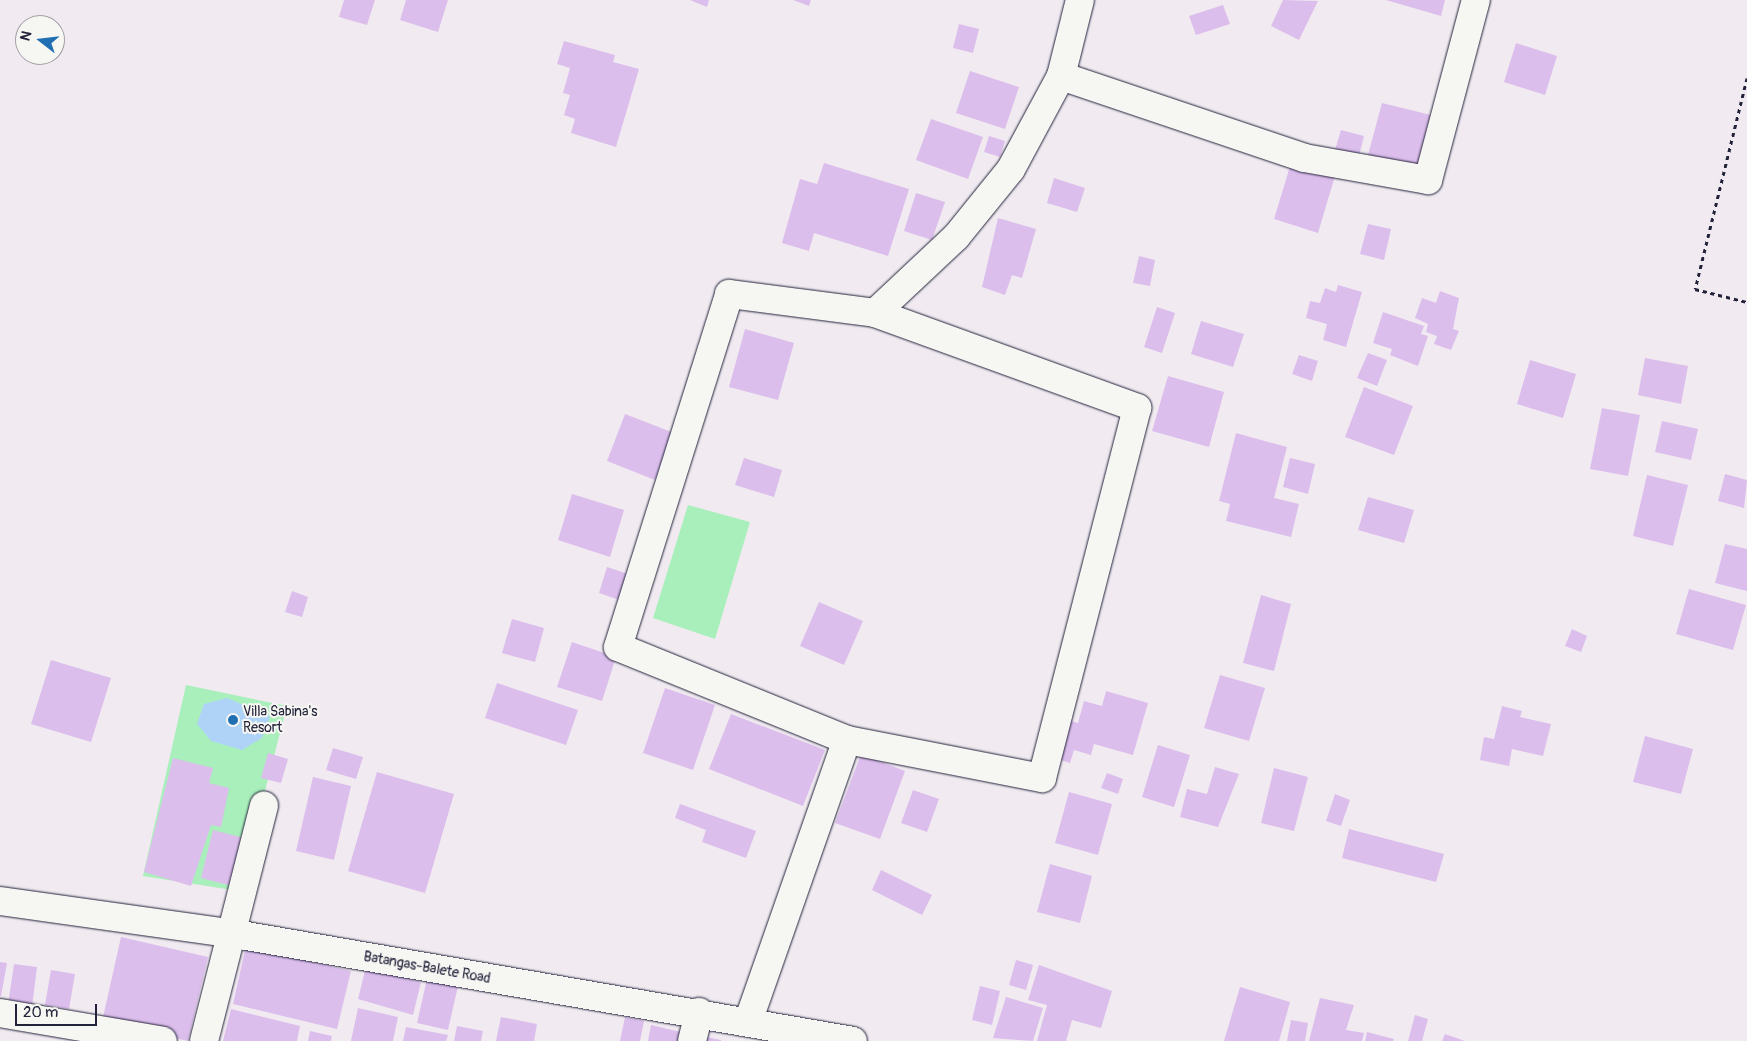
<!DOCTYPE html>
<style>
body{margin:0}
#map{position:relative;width:1747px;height:1041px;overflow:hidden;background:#f1ebf1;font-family:Pangolin,sans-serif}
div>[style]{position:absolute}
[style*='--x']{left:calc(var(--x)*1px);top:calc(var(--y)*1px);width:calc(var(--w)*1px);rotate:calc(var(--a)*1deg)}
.green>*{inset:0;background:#a9efbb}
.water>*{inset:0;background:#aed3f7}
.building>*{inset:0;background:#dcbeec}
.path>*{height:3px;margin-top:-1.5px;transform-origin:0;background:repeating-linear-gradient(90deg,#22223b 0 4px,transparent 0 8px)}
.roads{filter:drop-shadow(0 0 1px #22223b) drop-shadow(0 0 1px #22223b)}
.street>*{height:28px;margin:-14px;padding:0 14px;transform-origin:14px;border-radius:14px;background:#f6f6f2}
.secondary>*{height:28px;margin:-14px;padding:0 14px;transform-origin:14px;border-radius:14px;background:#f6f6f2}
.dots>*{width:14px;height:14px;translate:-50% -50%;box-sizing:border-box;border:2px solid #f6f6f2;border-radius:50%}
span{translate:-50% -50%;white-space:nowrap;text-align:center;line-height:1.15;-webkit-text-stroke:4px #f6f6f2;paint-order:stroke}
.poi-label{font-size:14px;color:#22223b}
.left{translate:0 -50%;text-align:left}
.street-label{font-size:14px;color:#22223b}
.north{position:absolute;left:15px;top:15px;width:50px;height:50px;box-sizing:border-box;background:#f6f6f2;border:1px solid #a1a1a9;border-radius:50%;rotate:286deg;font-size:14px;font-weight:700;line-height:20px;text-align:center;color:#22223b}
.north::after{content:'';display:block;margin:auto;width:18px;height:22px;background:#1f6fb2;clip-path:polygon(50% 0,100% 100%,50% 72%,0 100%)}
.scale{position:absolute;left:15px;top:1004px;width:82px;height:22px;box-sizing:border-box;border:2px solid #22223b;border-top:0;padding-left:6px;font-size:15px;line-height:18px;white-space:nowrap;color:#22223b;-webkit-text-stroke:4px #f6f6f2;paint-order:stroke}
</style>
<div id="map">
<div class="green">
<i style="clip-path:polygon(688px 505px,750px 522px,715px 639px,653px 618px)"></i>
<i style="clip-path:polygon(186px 685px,287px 706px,239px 891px,143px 876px)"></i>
</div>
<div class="water">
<i style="clip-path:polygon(227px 698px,270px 716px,262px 738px,242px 750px,211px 741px,197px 724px,204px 704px)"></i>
</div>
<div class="building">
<i style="clip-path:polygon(344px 0,375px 0,367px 25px,339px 17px)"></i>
<i style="clip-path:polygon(406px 0,448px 0,438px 32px,400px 20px)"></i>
<i style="clip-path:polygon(690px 0,709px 0,707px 7px)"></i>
<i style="clip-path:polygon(793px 0,811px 0,809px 6px)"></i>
<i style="clip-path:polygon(1283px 0,1318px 1px,1299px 40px,1271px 26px)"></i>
<i style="clip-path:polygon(1386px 0,1445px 0,1441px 16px)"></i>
<i style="clip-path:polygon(1223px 5px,1230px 24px,1196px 35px,1189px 16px)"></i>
<i style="clip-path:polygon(959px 24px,979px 29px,973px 53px,953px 48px)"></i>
<i style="clip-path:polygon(564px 41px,615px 55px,613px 62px,639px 69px,616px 147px,571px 133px,575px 119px,564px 115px,570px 95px,563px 93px,570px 68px,557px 64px)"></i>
<i style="clip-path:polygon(1516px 43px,1557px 56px,1545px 95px,1504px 82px)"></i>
<i style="clip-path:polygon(970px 71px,1019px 87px,1005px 129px,956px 113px)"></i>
<i style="clip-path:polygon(1382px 103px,1431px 115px,1417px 168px,1368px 155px)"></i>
<i style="clip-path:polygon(931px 119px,983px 137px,968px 179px,916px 160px)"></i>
<i style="clip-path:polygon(1341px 130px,1364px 136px,1359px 156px,1335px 150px)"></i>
<i style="clip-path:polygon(989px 136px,1005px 141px,1000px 157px,984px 152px)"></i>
<i style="clip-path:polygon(824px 163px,909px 189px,888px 256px,814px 233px,809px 251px,782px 243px,800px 179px,817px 184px)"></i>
<i style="clip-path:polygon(1291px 163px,1335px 176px,1318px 233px,1274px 219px)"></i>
<i style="clip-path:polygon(1054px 178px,1085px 188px,1077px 212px,1047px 203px)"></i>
<i style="clip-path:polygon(916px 193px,945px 202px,932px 240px,904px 231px)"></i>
<i style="clip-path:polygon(998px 218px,1036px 229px,1022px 278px,1012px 275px,1005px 295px,982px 287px)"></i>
<i style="clip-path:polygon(1368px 224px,1391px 229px,1384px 260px,1360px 254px)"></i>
<i style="clip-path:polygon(1139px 256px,1155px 260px,1150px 286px,1133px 283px)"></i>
<i style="clip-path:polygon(1338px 285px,1362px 292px,1346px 347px,1323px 340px,1327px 324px,1306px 318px,1310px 301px,1320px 303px,1325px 288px,1336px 292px)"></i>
<i style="clip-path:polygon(1440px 291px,1459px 298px,1453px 329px,1459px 331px,1451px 350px,1434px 344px,1437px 336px,1426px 332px,1428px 324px,1415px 318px,1422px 298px,1436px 303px)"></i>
<i style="clip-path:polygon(1157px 307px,1175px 313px,1162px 353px,1144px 347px)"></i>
<i style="clip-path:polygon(1383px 312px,1424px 326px,1421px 334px,1428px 336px,1418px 366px,1390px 355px,1392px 349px,1373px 343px)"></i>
<i style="clip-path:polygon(1201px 321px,1244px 334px,1233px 367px,1191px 354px)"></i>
<i style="clip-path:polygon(745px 329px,794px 343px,778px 400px,729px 387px)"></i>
<i style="clip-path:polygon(1368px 353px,1387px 360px,1377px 386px,1357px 378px)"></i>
<i style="clip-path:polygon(1299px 355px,1318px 361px,1312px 381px,1292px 374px)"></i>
<i style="clip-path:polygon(1645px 358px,1688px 366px,1681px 404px,1638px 395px)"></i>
<i style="clip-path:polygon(1530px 360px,1576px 374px,1563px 418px,1517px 404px)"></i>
<i style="clip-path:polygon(1168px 376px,1224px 392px,1209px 447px,1152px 431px)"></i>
<i style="clip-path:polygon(1364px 387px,1413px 406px,1394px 455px,1345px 437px)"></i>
<i style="clip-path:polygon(1602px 408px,1640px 415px,1628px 476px,1590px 469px)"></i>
<i style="clip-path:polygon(625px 414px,674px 433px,655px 480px,607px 461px)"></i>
<i style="clip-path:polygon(1662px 421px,1698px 429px,1691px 460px,1655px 452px)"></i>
<i style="clip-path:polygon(1236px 433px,1287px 447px,1274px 498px,1299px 504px,1291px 537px,1226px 521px,1230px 504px,1219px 501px)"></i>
<i style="clip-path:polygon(744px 458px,782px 470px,774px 497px,735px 485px)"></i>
<i style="clip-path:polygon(1290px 458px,1315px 464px,1308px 494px,1283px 487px)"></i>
<i style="clip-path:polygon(1725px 474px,1747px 480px,1744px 508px,1718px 501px)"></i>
<i style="clip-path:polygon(1647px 475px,1688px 485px,1673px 546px,1633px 536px)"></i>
<i style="clip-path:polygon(572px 494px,624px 510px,610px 557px,558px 540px)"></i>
<i style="clip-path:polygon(1368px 497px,1414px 510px,1404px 543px,1358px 530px)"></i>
<i style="clip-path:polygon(1725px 544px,1747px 549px,1747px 591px,1715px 583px)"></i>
<i style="clip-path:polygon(607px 567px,631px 575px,622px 601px,599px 593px)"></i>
<i style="clip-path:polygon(1689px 589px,1746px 605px,1733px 650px,1676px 634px)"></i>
<i style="clip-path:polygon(292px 591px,308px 597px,302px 617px,285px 612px)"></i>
<i style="clip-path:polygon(1261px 595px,1291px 604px,1274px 671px,1243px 663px)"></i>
<i style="clip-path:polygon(819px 602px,863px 621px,844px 665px,800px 646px)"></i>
<i style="clip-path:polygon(512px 619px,544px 628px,535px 662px,502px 653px)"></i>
<i style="clip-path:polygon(1572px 629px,1587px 636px,1581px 652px,1565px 646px)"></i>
<i style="clip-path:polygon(572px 642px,616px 657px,602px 701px,557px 687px)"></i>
<i style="clip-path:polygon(51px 660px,111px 678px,91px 742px,31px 724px)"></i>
<i style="clip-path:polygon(1220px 675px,1265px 688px,1249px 741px,1204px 728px)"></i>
<i style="clip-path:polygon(497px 683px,578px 710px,566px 745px,485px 718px)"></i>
<i style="clip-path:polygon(665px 688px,715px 705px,693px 770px,643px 753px)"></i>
<i style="clip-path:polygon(1106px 691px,1148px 703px,1133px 755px,1094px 744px,1091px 755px,1074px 750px,1070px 763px,1051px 757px,1061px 718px,1078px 723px,1084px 701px,1102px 706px)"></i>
<i style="clip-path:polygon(1502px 706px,1522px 711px,1520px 717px,1551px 724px,1543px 756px,1512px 749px,1509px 766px,1480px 760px,1484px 737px,1494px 739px)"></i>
<i style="clip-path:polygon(731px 714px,825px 750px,803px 806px,709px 769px)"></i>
<i style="clip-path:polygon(1645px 736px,1693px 749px,1681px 794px,1633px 782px)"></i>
<i style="clip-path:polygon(1158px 745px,1190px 755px,1174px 807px,1142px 797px)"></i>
<i style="clip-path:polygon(333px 748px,363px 757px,356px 779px,326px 770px)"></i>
<i style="clip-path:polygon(268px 753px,288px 759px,281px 783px,261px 778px)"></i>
<i style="clip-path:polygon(861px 754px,905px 771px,880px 839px,835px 823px)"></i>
<i style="clip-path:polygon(173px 758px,213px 768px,209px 783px,229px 788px,221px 827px,211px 825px,191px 886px,144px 872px)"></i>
<i style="clip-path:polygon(1215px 767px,1239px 774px,1218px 827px,1180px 817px,1187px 789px,1207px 794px)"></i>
<i style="clip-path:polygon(1274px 768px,1308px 777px,1294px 831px,1261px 823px)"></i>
<i style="clip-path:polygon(377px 772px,454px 794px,425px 893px,348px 871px)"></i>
<i style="clip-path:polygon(1107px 773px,1123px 779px,1118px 794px,1101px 788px)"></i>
<i style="clip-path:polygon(313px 777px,351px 786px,334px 860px,296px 851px)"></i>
<i style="clip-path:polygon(913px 790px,939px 799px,927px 832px,901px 823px)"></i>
<i style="clip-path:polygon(1069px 792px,1112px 804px,1098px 855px,1055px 843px)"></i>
<i style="clip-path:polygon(1335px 794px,1350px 800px,1341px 826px,1326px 821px)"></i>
<i style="clip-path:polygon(680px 804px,756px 831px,746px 858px,702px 842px,706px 830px,675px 818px)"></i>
<i style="clip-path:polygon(1349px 829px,1444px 854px,1436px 882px,1342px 858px)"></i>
<i style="clip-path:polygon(213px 830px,252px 840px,240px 888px,201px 878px)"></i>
<i style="clip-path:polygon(1050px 864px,1092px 876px,1080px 923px,1037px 912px)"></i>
<i style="clip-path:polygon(881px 870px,932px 895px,922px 915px,872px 890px)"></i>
<i style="clip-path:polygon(121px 937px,208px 957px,188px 1041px,102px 1022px)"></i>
<i style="clip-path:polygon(246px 946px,351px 971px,337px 1029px,233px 1004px)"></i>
<i style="clip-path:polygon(1016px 960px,1033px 965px,1026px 990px,1009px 985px)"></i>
<i style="clip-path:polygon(0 962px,7px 963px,1px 996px,0 996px)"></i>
<i style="clip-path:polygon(14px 964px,37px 967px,32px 1007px,8px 1004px)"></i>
<i style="clip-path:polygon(1039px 965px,1112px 991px,1101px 1028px,1072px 1020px,1066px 1041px,1037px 1041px,1047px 1005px,1028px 1000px)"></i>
<i style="clip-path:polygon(366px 967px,421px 982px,413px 1015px,358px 999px)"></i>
<i style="clip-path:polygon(51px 970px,75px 974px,69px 1009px,45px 1005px)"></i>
<i style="clip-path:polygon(427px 979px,458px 986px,448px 1030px,417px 1023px)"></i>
<i style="clip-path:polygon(980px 986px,1000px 991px,992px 1025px,972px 1020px)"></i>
<i style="clip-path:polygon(1240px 987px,1290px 1002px,1279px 1041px,1224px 1041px)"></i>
<i style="clip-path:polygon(1006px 997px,1043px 1008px,1033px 1041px,993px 1038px)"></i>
<i style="clip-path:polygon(1320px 998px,1354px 1005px,1346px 1030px,1364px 1033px,1362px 1041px,1309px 1041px)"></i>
<i style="clip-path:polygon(358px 1008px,398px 1017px,393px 1041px,351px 1041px)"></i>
<i style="clip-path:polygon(231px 1009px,300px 1026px,297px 1041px,223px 1041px)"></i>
<i style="clip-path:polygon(1415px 1015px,1428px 1019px,1422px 1041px,1408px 1041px)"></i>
<i style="clip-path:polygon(501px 1017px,537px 1024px,534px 1041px,496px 1041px)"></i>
<i style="clip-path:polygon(625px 1017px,644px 1021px,640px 1041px,620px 1041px)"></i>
<i style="clip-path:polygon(1291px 1020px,1308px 1023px,1305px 1041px,1287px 1041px)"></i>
<i style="clip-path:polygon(651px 1025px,685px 1033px,684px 1041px,648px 1041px)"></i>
<i style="clip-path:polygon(457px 1026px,483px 1031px,481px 1041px,454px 1041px)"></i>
<i style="clip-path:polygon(406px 1027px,448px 1035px,446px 1041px,403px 1041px)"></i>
<i style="clip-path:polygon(310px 1031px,332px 1036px,331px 1041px,308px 1041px)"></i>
<i style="clip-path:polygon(1367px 1032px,1394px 1039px,1393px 1041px,1365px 1041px)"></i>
<i style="clip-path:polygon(1445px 1034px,1465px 1041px,1442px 1041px)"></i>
<i style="clip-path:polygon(706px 1037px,721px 1040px,721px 1041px,705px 1041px)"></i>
</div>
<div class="path">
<i style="--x:1747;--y:78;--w:217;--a:103.8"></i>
<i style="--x:1695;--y:289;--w:54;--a:14"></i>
</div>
<div class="roads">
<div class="street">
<i style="--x:1061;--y:76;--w:78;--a:-76"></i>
<i style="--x:729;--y:294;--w:147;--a:7.4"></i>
<i style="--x:875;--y:313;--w:279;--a:19.9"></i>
<i style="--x:1137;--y:408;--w:382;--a:104.4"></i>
<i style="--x:1042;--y:778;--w:199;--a:-169"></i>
<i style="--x:847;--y:740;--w:247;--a:-157.9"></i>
<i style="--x:618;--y:647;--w:370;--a:-72.5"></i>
<i style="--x:875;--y:313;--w:111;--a:-43.2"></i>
<i style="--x:956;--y:237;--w:87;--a:-51"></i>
<i style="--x:1011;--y:169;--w:106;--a:-61.7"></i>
<i style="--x:1061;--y:76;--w:256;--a:18.6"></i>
<i style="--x:1304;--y:158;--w:126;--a:10.1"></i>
<i style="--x:1428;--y:180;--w:186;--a:-75.1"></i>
<i style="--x:0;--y:1013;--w:165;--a:9.7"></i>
<i style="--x:748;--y:1022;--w:299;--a:-70.7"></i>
<i style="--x:204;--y:1041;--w:243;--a:-75.7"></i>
<i style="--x:692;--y:1041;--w:30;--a:-76"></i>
</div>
<div class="secondary">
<i style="--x:0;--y:901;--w:237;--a:8"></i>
<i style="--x:235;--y:934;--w:627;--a:9.82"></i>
</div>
</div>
<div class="dots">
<i style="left:233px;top:720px;background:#1f6fb2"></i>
</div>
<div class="poi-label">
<span class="left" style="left:243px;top:720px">Villa Sabina's<br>Resort</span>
</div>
<div class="street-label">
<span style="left:427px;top:968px;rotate:10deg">Batangas-Balete Road</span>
</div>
<div class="north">N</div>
<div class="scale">20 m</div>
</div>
